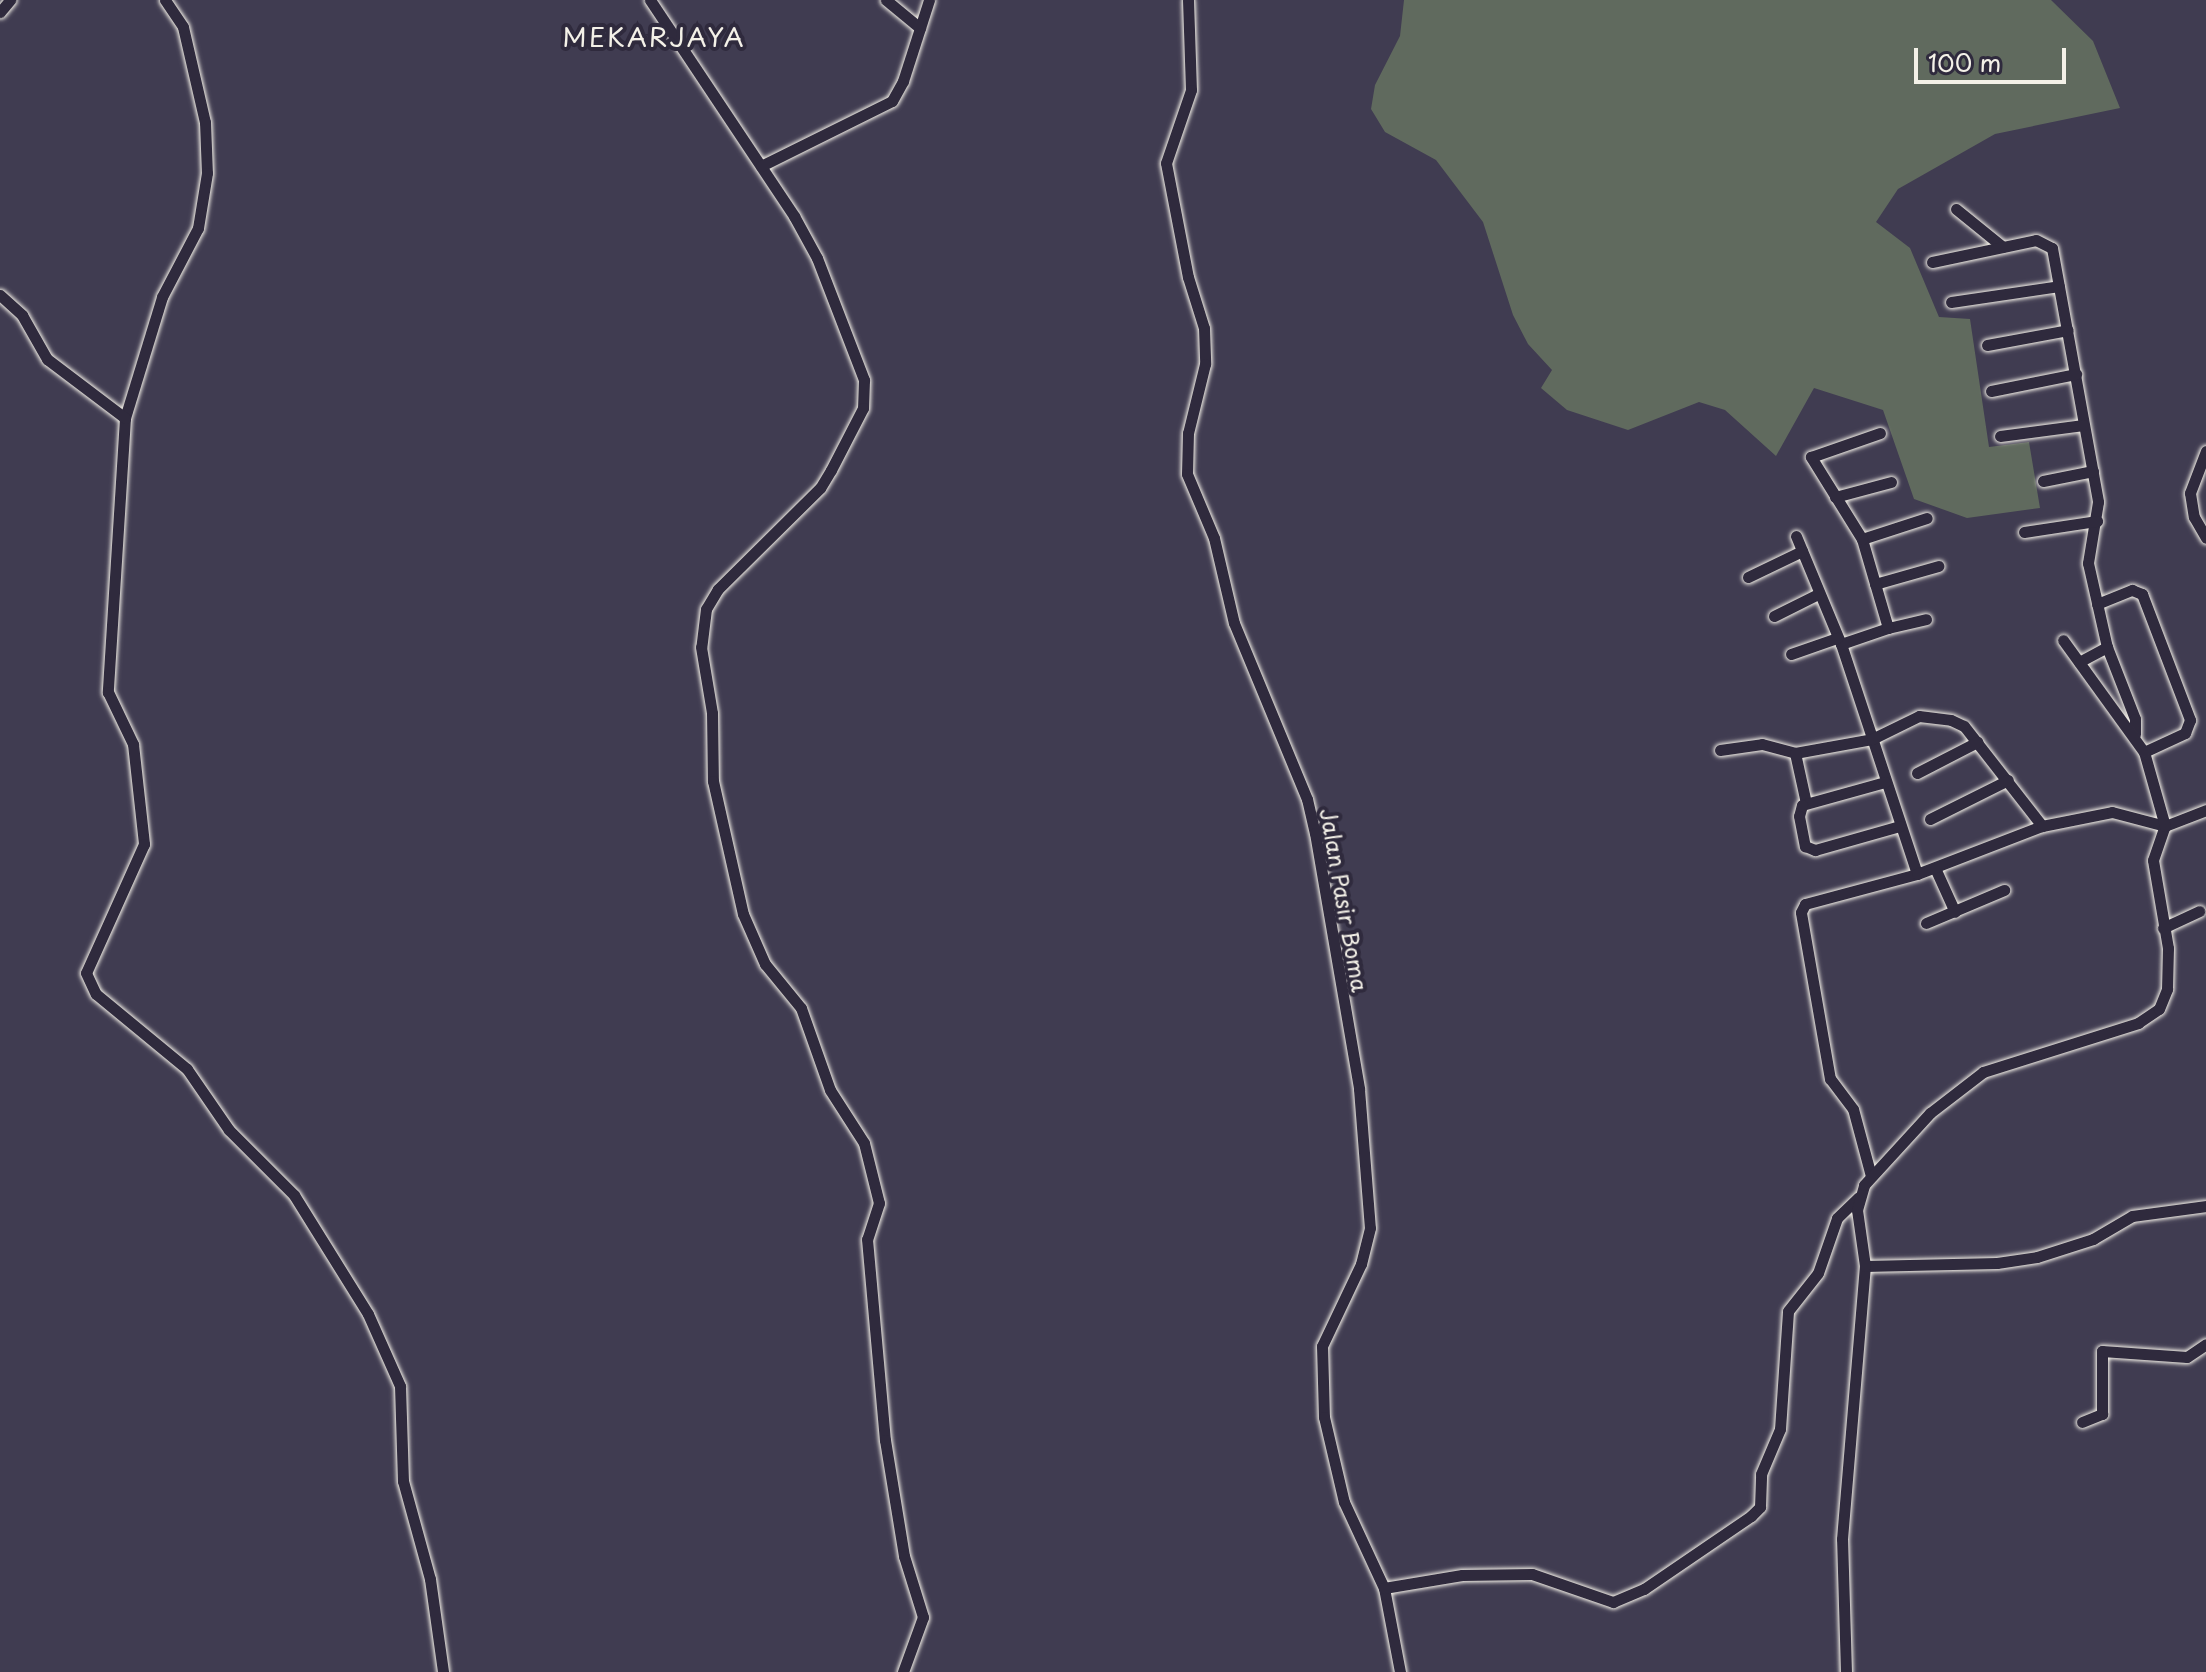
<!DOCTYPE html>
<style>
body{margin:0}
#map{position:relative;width:2206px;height:1672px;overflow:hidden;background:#403c51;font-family:"Playpen Sans",sans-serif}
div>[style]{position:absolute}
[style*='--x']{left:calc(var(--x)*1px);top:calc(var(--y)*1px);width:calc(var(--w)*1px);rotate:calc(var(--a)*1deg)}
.green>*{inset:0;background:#606a5e}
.roads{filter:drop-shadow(0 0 2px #f4f1e8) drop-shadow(0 0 2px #f4f1e8)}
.street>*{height:11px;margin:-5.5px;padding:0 5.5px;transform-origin:5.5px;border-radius:5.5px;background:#2f2a3d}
span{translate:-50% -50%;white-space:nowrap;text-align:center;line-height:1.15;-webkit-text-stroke:8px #2f2a3d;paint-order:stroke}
.street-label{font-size:22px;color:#f4f1e8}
.quarter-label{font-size:26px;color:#f4f1e8;letter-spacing:2px}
.scale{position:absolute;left:1914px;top:48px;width:152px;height:36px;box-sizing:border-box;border:4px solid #f4f1e8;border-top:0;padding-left:10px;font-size:24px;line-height:28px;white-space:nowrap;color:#f4f1e8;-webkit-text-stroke:6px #2f2a3d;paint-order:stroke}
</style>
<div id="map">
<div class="green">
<i style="clip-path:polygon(1404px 0,2051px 0,2093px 41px,2120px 108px,1995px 134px,1898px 189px,1876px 222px,1910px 248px,1939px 317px,1970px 319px,1989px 447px,2029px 442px,2040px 508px,1967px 518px,1914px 499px,1883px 410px,1814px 388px,1776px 456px,1725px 410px,1699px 402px,1628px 430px,1567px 410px,1541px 388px,1552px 370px,1528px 344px,1513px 315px,1483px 222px,1436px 160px,1385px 132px,1371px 109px,1375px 85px,1400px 36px)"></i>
</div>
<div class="roads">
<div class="street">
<i style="--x:165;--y:0;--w:32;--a:56"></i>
<i style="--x:183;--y:27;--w:98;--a:77"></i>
<i style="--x:205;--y:122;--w:51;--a:87.8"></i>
<i style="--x:207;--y:173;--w:56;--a:99.3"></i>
<i style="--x:198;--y:228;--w:78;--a:117.6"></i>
<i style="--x:162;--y:297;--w:127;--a:107"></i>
<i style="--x:125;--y:418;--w:275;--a:93.6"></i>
<i style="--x:108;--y:692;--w:58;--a:64.3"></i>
<i style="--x:133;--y:744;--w:101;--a:83.7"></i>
<i style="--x:144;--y:844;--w:141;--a:114.2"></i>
<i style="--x:86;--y:973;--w:23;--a:65"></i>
<i style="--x:96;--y:994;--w:118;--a:39.5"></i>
<i style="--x:187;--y:1069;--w:74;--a:55.5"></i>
<i style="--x:229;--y:1130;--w:92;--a:45"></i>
<i style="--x:294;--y:1195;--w:140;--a:58.1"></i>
<i style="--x:368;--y:1314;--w:79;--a:66"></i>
<i style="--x:400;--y:1386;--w:95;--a:88.2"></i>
<i style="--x:403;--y:1481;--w:102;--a:74.6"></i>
<i style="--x:430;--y:1579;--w:94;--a:82"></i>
<i style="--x:650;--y:0;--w:260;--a:56.3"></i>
<i style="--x:794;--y:216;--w:48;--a:61.3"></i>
<i style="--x:817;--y:258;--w:131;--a:68.9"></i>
<i style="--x:864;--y:380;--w:28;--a:92"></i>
<i style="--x:863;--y:408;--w:70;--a:117.3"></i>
<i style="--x:831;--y:470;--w:21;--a:121"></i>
<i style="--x:820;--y:488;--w:144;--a:135.3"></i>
<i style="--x:718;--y:589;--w:23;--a:121"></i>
<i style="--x:706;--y:609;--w:38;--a:97"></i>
<i style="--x:701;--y:647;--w:67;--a:80.5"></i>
<i style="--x:712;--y:713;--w:68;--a:89.2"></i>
<i style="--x:713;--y:781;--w:136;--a:77.3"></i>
<i style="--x:743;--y:914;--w:55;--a:66.3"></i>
<i style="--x:765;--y:964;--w:57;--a:50.7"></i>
<i style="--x:801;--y:1008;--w:87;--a:70.5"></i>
<i style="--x:830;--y:1090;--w:63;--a:57.3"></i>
<i style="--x:864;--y:1143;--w:62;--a:76"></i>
<i style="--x:879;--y:1203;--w:38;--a:108"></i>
<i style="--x:867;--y:1239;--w:202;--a:84.9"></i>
<i style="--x:885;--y:1440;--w:118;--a:80.7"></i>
<i style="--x:904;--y:1556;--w:64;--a:72.7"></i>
<i style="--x:923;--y:1617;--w:59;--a:110"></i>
<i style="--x:886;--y:0;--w:44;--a:39.5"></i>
<i style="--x:1188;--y:0;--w:90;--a:88.1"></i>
<i style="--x:1191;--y:90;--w:77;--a:108.9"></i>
<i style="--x:1166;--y:163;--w:116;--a:79.1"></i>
<i style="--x:1188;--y:277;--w:53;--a:72.6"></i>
<i style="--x:1204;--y:328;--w:36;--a:88"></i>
<i style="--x:1205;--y:364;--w:71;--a:103.8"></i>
<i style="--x:1188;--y:433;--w:41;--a:91.4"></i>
<i style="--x:1187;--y:474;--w:69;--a:67.1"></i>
<i style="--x:1214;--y:538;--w:87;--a:76.8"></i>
<i style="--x:1234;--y:623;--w:191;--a:67.5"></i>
<i style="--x:1307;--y:799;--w:35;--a:77"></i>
<i style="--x:1315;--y:833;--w:260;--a:80.2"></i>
<i style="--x:1359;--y:1089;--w:139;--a:85.5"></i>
<i style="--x:1370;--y:1228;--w:37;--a:104"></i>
<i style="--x:1361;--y:1264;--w:91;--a:115.4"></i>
<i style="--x:1322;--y:1346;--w:71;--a:88.4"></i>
<i style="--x:1324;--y:1417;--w:87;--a:76.8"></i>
<i style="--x:1344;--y:1502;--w:95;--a:65.1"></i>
<i style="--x:1384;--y:1588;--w:86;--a:79.2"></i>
<i style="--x:0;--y:12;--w:16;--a:-50"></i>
<i style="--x:761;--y:166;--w:146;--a:-26.4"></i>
<i style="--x:892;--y:101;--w:23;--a:-61"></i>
<i style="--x:903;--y:81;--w:85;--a:-72.2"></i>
<i style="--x:1956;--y:209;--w:60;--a:39"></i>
<i style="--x:1932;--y:262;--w:106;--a:-11.9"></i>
<i style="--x:2036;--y:240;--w:18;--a:27"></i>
<i style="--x:2052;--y:248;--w:258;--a:79.7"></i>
<i style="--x:2098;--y:502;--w:62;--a:99.3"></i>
<i style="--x:2088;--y:563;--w:86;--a:77.3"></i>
<i style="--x:2107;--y:647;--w:77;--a:68.7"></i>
<i style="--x:2135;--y:719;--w:15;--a:90"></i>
<i style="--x:0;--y:295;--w:30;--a:42"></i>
<i style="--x:22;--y:315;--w:51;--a:60.4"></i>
<i style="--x:47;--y:359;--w:98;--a:37.1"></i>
<i style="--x:1951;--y:302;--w:109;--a:-8.4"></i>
<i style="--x:1987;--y:345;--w:82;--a:-10.5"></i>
<i style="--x:1991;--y:391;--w:87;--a:-11.3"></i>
<i style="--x:2000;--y:436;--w:84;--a:-7.5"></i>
<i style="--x:2206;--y:451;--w:45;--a:110.9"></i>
<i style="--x:2190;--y:493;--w:24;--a:81"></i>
<i style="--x:2194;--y:517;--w:24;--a:60"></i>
<i style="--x:2043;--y:481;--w:51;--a:-11.3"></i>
<i style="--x:1835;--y:497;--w:58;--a:-15"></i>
<i style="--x:2024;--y:532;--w:74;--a:-8.6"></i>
<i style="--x:1796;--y:536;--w:117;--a:67.4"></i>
<i style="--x:1841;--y:644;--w:242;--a:71.7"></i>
<i style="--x:1862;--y:539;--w:68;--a:-17.9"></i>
<i style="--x:1748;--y:577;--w:60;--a:-25.7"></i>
<i style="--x:1875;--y:584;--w:66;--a:-15.9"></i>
<i style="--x:2097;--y:604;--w:38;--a:-22"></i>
<i style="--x:2132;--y:590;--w:11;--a:22"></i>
<i style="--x:2142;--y:594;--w:135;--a:69.1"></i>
<i style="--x:2190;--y:720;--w:14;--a:111"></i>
<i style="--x:2185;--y:733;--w:45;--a:155.1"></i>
<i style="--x:1774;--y:616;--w:49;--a:-26.6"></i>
<i style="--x:1888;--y:628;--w:39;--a:-13"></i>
<i style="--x:1841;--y:644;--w:50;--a:-18.8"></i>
<i style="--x:1888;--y:628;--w:93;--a:-106.3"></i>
<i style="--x:1862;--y:539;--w:97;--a:-121.9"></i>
<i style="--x:1811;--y:457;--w:73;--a:-19.2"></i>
<i style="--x:1791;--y:654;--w:49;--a:-19.2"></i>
<i style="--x:2079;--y:662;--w:32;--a:-28"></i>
<i style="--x:1720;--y:750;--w:42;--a:-8.1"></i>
<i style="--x:1762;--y:744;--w:34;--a:15"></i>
<i style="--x:1795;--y:753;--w:78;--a:-10.3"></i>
<i style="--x:1872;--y:739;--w:52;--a:-26.1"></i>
<i style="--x:1919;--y:716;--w:32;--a:7"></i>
<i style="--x:1951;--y:720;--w:14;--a:25"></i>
<i style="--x:1964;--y:726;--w:127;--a:52"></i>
<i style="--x:1795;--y:753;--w:51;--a:77.6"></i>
<i style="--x:1917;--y:773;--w:68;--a:-27.3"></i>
<i style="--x:1885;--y:782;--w:86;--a:164.5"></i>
<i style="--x:1802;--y:805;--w:11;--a:105"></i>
<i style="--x:1799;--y:816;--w:31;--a:79"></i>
<i style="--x:1805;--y:846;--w:11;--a:22"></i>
<i style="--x:1815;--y:850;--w:88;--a:-15.8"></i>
<i style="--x:1930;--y:819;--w:87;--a:-26.6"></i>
<i style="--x:1935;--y:868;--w:48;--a:65.6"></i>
<i style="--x:1926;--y:923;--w:85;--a:-22.9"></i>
<i style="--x:2163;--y:928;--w:40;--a:-25"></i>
<i style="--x:1871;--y:1176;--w:69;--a:-105"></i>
<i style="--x:1853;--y:1109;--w:38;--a:-127"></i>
<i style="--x:1830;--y:1079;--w:169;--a:-99.9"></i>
<i style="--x:1801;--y:912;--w:9;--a:-63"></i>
<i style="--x:1805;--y:904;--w:116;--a:-15"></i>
<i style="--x:1917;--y:874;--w:134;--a:-21"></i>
<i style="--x:2042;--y:826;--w:71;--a:-11.3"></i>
<i style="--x:2112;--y:812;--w:55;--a:14.8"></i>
<i style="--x:2165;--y:826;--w:44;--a:-21.3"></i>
<i style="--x:1865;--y:1266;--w:132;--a:-1.3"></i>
<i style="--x:1997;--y:1263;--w:40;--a:-8.5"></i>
<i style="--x:2037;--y:1257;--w:59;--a:-17.8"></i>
<i style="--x:2093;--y:1239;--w:45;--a:-30.5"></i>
<i style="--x:2132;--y:1216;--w:75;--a:-7.7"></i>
<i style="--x:2082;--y:1422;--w:22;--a:-22"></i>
<i style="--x:2102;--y:1414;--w:63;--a:-90"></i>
<i style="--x:2102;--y:1351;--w:85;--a:4"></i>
<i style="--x:2187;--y:1357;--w:23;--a:-34"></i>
<i style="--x:1384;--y:1588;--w:79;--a:-9.5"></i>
<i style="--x:1462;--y:1575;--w:70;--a:-0.8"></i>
<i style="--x:1532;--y:1574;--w:86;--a:19.1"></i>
<i style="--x:1613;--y:1602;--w:34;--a:-23"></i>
<i style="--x:1644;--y:1589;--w:130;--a:-34.3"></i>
<i style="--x:1751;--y:1516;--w:13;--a:-45"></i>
<i style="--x:1760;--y:1507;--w:33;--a:-88"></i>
<i style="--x:1761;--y:1474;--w:49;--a:-67.1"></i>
<i style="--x:1780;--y:1429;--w:118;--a:-86.1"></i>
<i style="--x:1788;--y:1311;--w:48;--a:-51.7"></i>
<i style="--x:1818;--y:1273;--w:58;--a:-70.9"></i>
<i style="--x:1837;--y:1218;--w:30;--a:-44"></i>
<i style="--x:1846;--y:1672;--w:133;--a:-91.7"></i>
<i style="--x:1842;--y:1539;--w:274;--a:-85.2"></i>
<i style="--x:1865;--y:1266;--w:57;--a:-98.1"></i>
<i style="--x:1857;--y:1210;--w:26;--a:-74"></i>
<i style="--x:1864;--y:1185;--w:98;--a:-47.5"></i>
<i style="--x:1930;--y:1113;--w:67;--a:-37.7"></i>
<i style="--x:1983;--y:1072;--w:163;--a:-17.5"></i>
<i style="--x:2138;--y:1023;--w:25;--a:-34"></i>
<i style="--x:2159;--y:1009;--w:22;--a:-68"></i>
<i style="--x:2167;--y:989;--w:41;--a:-88.6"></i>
<i style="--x:2168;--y:948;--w:89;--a:-99.7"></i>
<i style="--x:2153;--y:860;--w:36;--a:-71"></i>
<i style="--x:2165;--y:826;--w:77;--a:-105.8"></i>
<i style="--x:2144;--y:752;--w:138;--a:-125.9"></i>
</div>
</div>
<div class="street-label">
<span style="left:1345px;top:900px;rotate:80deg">Jalan Pasir Boma</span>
</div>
<div class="quarter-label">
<span style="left:654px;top:37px">MEKARJAYA</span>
</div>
<div class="scale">100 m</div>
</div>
